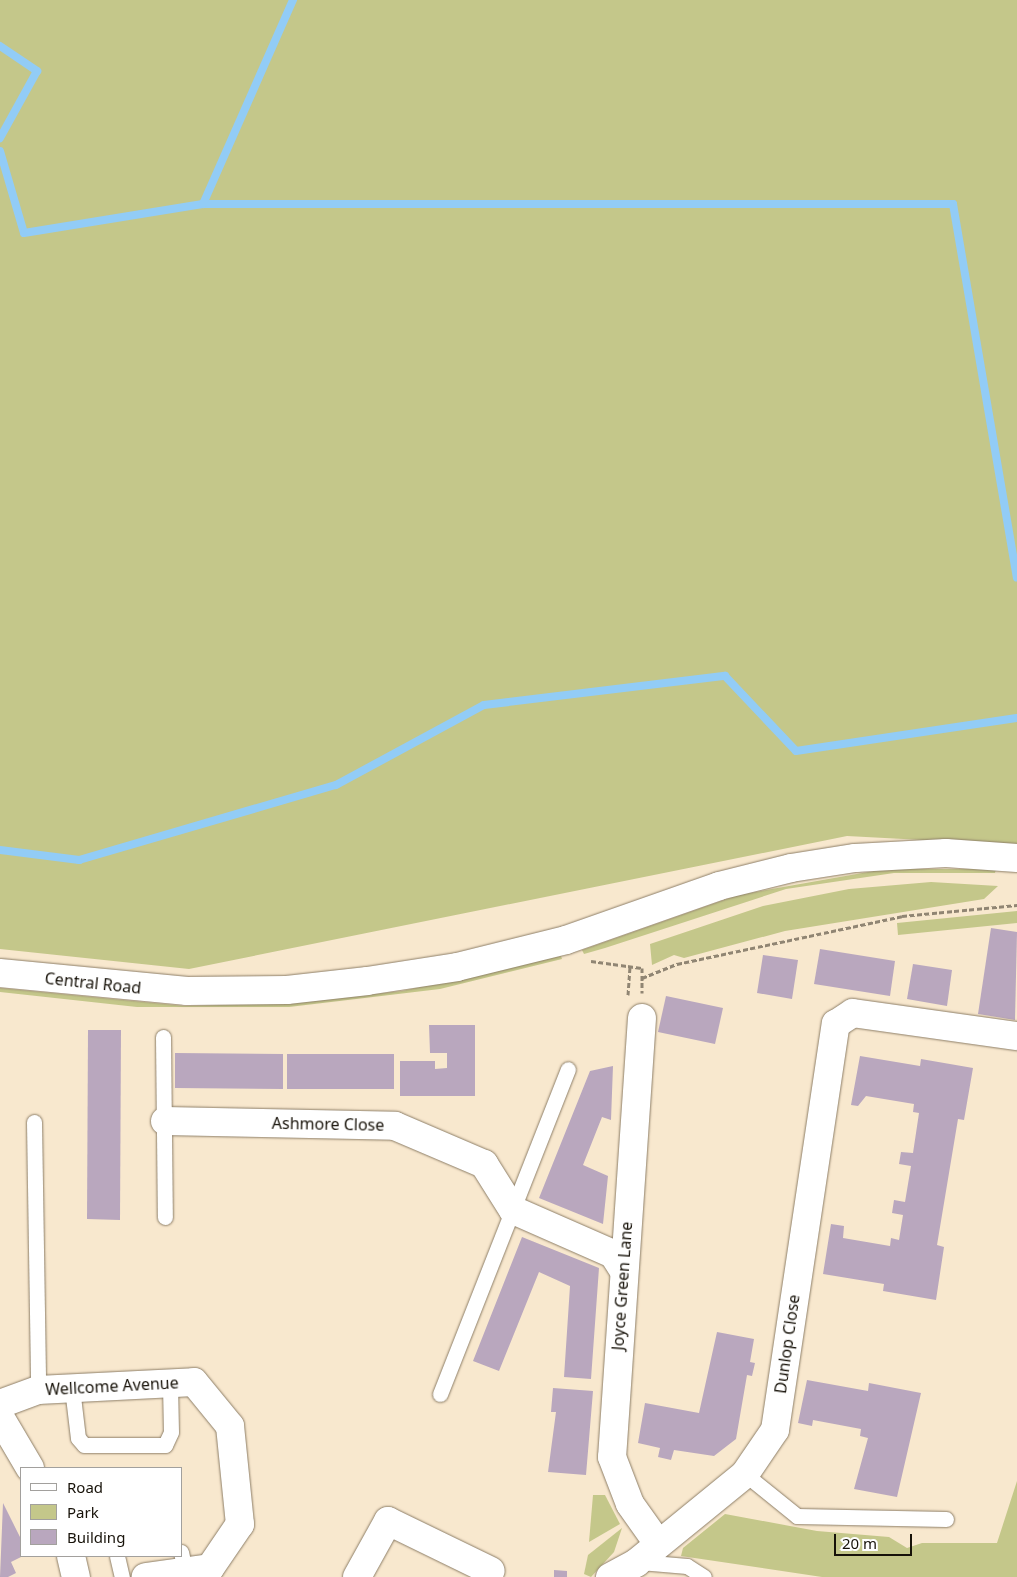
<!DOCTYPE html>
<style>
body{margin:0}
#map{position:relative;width:1017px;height:1577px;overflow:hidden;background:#f8e8ce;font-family:"Noto Sans",sans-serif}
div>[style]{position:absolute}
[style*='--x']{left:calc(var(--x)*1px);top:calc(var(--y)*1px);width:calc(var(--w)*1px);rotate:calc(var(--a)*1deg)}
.green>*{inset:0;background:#c4c78a}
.stream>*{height:8px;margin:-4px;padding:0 4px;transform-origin:4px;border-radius:4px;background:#92ccf6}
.building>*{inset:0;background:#b9a7be}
.path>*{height:3px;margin-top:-1.5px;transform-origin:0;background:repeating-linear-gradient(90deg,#908573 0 5px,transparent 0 7.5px)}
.roads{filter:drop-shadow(0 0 1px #8d7e67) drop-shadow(0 0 1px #8d7e67)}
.service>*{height:15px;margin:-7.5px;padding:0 7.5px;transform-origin:7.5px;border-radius:7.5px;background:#fff}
.minor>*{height:28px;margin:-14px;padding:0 14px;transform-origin:14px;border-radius:14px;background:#fff}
.tertiary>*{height:28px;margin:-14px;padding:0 14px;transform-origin:14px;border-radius:14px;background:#fff}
span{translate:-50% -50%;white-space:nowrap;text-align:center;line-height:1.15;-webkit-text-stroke:5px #fff;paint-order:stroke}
.street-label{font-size:16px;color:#171209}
.legend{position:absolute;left:20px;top:1467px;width:162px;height:90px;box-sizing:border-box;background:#fff;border:1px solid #a2a09d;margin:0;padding:6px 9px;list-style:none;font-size:15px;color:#171209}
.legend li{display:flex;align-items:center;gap:10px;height:25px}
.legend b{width:25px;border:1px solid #a2a09d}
.scale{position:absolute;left:834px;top:1534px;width:78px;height:22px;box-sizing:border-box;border:2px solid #171209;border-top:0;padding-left:6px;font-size:15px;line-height:18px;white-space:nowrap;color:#171209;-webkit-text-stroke:4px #fff;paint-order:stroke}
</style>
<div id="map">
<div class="green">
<i style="clip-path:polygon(0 0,1017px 0,1017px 845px,847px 836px,189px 969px,0 949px)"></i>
<i style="clip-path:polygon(885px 869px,996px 869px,995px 873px,894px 873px,786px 889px,605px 948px,584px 954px,582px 950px,738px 895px)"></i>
<i style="clip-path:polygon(931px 882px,998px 886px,984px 899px,785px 931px,684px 958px,674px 955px,652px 965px,650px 944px,763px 906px,849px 889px)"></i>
<i style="clip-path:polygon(1017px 911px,1017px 923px,898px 935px,897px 923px)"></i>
<i style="clip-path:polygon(561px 956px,562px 959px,440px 989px,289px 1007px,137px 1007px,0 992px,0 988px,185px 1006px,286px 1003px,402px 991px)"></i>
<i style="clip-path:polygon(1017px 1481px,1017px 1577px,822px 1577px,681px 1556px,683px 1548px,725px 1514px,817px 1531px,889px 1537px,907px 1548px,922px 1543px,997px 1543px)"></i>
<i style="clip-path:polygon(593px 1495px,605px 1495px,620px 1524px,589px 1542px)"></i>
<i style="clip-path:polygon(622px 1528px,614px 1552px,591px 1577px,584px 1574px,588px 1555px)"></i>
</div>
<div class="stream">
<i style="--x:0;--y:46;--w:45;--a:34"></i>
<i style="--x:37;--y:71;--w:77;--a:118.9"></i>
<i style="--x:0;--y:151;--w:85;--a:73.7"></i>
<i style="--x:24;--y:233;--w:181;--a:-9.2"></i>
<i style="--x:203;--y:204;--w:750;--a:0"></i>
<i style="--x:953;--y:204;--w:379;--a:80.3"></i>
<i style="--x:203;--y:204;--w:223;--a:-66.2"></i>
<i style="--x:0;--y:850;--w:80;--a:7.2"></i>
<i style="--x:79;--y:860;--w:268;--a:-16.3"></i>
<i style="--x:336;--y:785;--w:168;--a:-28.4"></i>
<i style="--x:484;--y:705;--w:243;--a:-6.9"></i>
<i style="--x:725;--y:676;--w:103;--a:46.6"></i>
<i style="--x:796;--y:751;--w:223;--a:-8.5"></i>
</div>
<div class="building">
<i style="clip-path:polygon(991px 928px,1017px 932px,1015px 1020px,978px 1014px)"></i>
<i style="clip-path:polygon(820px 949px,895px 961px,890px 996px,814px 984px)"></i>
<i style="clip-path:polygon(763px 955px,798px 960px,792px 999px,757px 993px)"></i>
<i style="clip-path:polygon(913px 964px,952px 970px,947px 1006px,907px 999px)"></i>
<i style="clip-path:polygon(666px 996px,723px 1008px,715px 1044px,658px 1032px)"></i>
<i style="clip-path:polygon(429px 1025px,475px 1025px,475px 1096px,400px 1096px,400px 1061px,435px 1061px,435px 1069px,447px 1068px,447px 1053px,430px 1053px)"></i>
<i style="clip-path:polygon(88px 1030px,121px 1030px,120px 1220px,87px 1219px)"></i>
<i style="clip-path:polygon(175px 1053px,283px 1054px,283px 1089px,175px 1088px)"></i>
<i style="clip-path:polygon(287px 1054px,394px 1054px,394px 1089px,287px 1089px)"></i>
<i style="clip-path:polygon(860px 1056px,920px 1066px,921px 1059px,973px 1068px,964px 1120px,958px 1119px,937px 1245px,944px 1247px,936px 1300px,883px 1291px,884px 1284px,823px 1274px,831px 1224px,844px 1226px,843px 1238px,890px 1246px,891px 1238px,899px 1240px,903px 1215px,892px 1213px,894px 1200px,905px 1202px,911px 1166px,899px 1164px,901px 1152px,913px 1153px,919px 1113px,913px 1112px,914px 1104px,866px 1096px,858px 1106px,851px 1105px)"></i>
<i style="clip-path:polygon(613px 1066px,611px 1120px,602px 1117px,583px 1165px,608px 1176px,603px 1224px,539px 1198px,590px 1071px)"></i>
<i style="clip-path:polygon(522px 1237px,599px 1268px,591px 1379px,564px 1377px,570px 1286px,539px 1272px,499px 1371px,473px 1361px)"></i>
<i style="clip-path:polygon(717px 1332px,754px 1339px,750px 1362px,755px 1363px,752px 1376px,747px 1375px,736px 1439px,714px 1456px,674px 1450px,671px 1460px,658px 1457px,660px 1448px,638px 1443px,645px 1403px,699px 1413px)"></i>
<i style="clip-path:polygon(807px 1380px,868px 1391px,869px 1383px,921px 1393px,897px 1497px,854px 1489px,868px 1438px,860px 1436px,861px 1429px,813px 1420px,812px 1426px,798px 1423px)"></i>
<i style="clip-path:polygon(553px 1388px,593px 1391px,586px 1475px,548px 1472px,556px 1412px,551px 1412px)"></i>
<i style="clip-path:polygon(3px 1503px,21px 1539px,21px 1557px,11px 1562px,16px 1573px,8px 1577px,0 1577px)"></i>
<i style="clip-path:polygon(554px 1570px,567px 1571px,567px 1577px,554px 1577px)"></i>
</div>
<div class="path">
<i style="--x:591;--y:961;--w:51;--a:7.8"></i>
<i style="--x:642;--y:968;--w:25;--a:90"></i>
<i style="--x:642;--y:978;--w:38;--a:-22"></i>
<i style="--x:677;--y:964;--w:230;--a:-12"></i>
<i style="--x:902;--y:916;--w:116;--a:-5.5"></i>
<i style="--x:628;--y:995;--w:29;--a:-86"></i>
</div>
<div class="roads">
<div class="service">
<i style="--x:163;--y:1037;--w:180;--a:89.4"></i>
<i style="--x:34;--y:1122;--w:268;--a:89.1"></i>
<i style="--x:72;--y:1388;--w:50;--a:83.2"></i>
<i style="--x:78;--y:1438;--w:9;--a:49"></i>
<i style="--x:84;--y:1445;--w:81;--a:0"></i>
<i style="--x:165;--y:1445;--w:14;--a:-65"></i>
<i style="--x:171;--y:1432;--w:49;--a:-91.2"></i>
<i style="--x:440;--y:1394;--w:349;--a:-68.5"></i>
<i style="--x:745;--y:1474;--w:67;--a:38.9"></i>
<i style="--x:797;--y:1516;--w:149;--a:1.2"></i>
<i style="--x:181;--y:1552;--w:19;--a:78"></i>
<i style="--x:117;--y:1556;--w:22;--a:77"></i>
<i style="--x:640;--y:1562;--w:47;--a:4.9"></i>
<i style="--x:687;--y:1566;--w:20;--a:33"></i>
</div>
<div class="minor">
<i style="--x:642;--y:1018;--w:440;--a:93.9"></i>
<i style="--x:612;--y:1457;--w:50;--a:69"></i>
<i style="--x:630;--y:1504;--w:47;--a:54.6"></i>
<i style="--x:165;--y:1121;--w:230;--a:1.2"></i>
<i style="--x:395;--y:1126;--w:97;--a:23.1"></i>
<i style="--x:484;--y:1164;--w:54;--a:57.8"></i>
<i style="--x:513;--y:1210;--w:109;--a:23.7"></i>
<i style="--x:613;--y:1254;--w:17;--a:57"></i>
<i style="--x:0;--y:1404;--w:40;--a:-20.2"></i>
<i style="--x:38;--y:1390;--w:156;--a:-2.9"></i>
<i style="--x:194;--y:1382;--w:57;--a:50.7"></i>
<i style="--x:230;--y:1426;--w:99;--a:84.2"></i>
<i style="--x:240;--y:1524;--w:53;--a:124.3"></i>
<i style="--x:210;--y:1568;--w:65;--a:172"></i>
<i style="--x:0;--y:1417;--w:59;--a:59.5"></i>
<i style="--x:71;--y:1556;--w:22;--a:77"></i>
<i style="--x:357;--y:1577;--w:64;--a:-61"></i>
<i style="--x:388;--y:1521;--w:114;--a:25.9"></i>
<i style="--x:610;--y:1577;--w:30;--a:-28"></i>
<i style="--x:636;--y:1563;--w:141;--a:-39.2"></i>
<i style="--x:745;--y:1474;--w:53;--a:-55.7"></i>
<i style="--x:775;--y:1430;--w:411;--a:-81.5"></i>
<i style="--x:836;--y:1024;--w:20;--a:-33"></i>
<i style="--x:853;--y:1013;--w:166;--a:8"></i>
</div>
<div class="tertiary">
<i style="--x:0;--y:973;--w:188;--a:5.5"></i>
<i style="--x:187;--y:991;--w:100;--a:-0.6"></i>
<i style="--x:287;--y:990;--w:81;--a:-6.4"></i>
<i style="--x:367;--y:981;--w:91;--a:-8.8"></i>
<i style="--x:457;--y:967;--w:112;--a:-13.9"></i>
<i style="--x:566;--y:940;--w:162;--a:-19.4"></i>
<i style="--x:719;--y:886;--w:74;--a:-14"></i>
<i style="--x:791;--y:868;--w:65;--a:-8.9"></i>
<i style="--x:855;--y:858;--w:91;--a:-3.1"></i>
<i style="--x:946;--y:853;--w:71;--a:4"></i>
</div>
</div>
<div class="street-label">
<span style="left:93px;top:983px;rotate:6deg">Central Road</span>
<span style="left:328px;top:1124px;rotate:1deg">Ashmore Close</span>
<span style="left:622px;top:1286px;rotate:-86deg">Joyce Green Lane</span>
<span style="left:787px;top:1344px;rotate:-82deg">Dunlop Close</span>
<span style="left:112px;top:1386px;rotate:-3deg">Wellcome Avenue</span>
</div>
<ul class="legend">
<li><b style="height:6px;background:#fff"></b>Road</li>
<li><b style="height:14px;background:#c4c78a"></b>Park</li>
<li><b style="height:14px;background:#b9a7be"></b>Building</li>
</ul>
<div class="scale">20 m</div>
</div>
